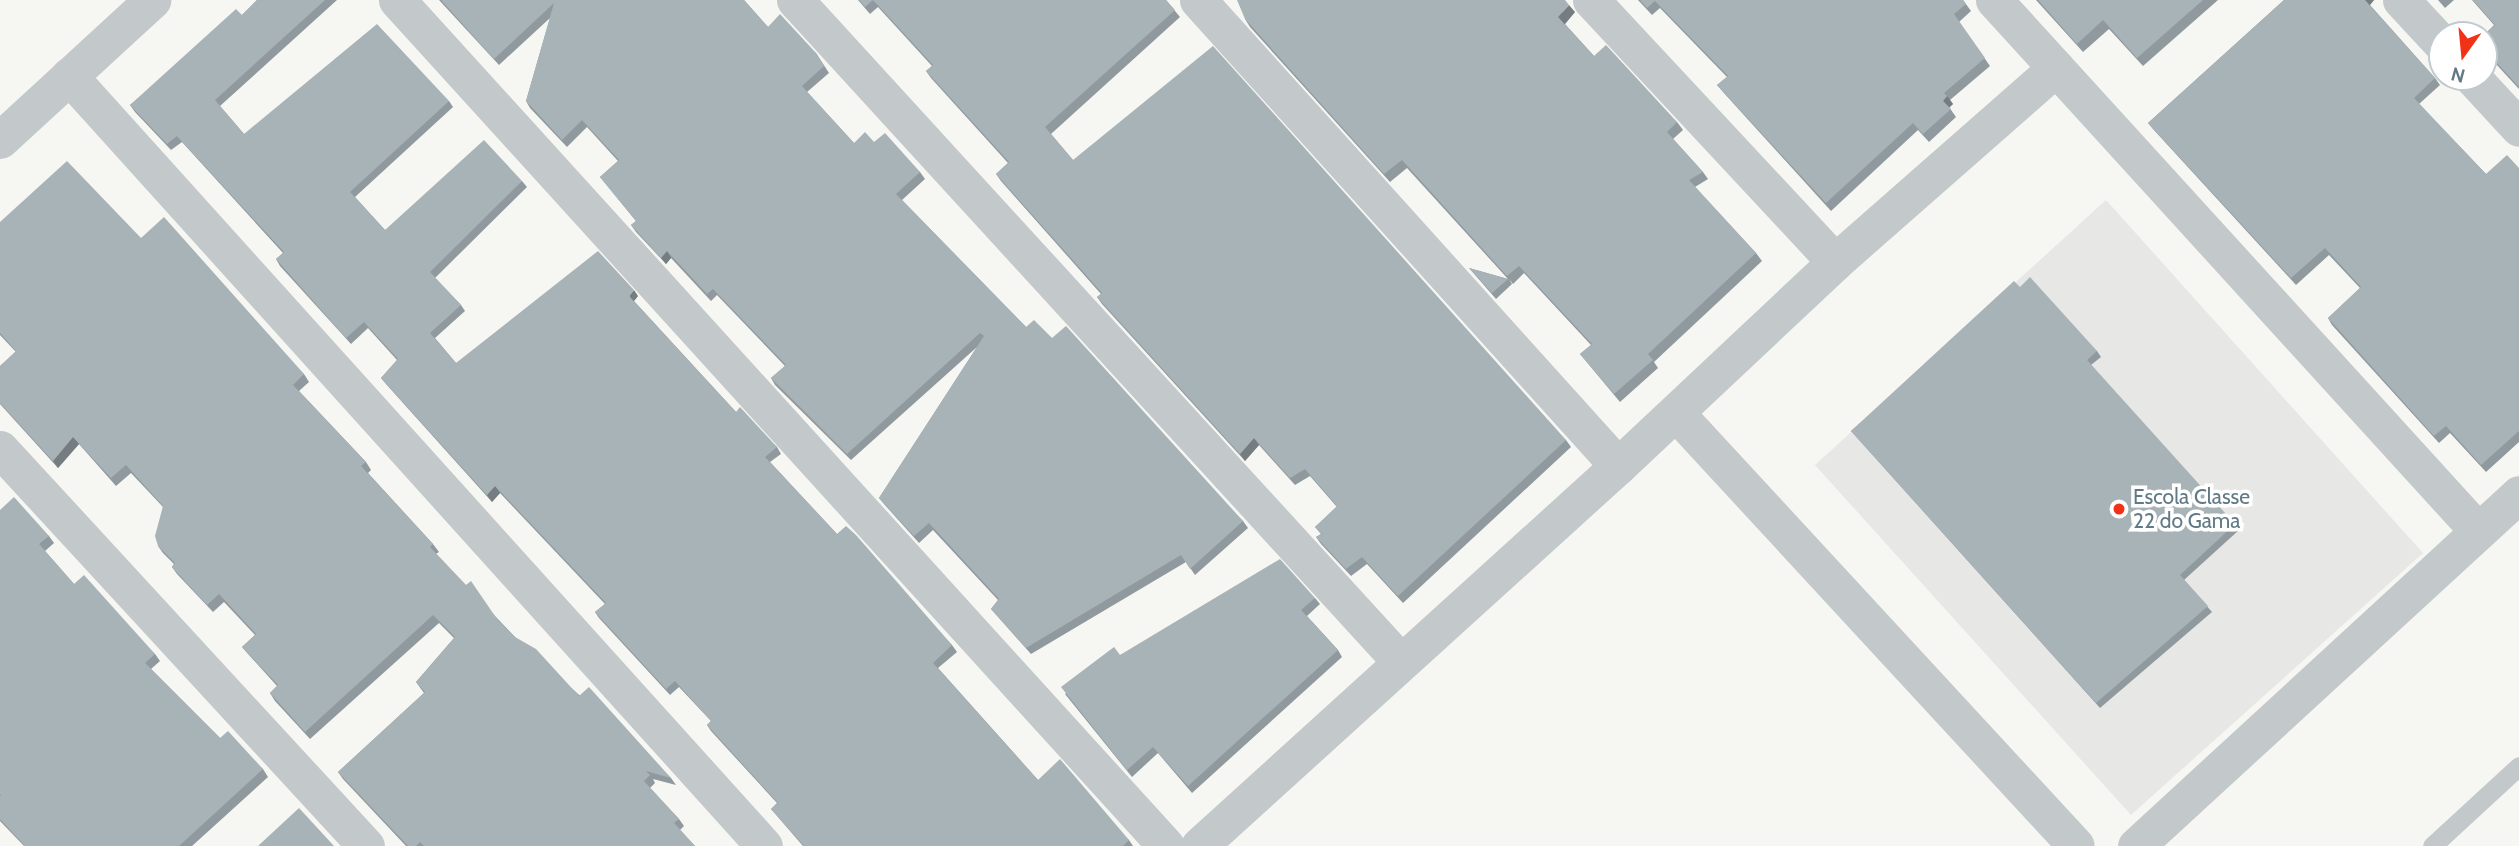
<!DOCTYPE html>
<style>
body{margin:0}
#map{position:relative;width:2519px;height:846px;overflow:hidden;background:#f6f6f2;font-family:Cabin,sans-serif}
div>[style]{position:absolute}
[style*='--x']{left:calc(var(--x)*1px);top:calc(var(--y)*1px);width:calc(var(--w)*1px);rotate:calc(var(--a)*1deg)}
.built>*{inset:0;background:#e7e7e5}
.service>*{height:19px;margin:-9.5px;padding:0 9.5px;transform-origin:9.5px;border-radius:9.5px;background:#c3c8cb}
.minor>*{height:37px;margin:-18.5px;padding:0 18.5px;transform-origin:18.5px;border-radius:18.5px;background:#c3c8cb}
.wall>*{inset:0;background:#909a9e}
.shaded-wall>*{inset:0;background:#767d81}
.building>*{inset:0;background:#a8b3b8}
.dots>*{width:19px;height:19px;translate:-50% -50%;box-sizing:border-box;border:4px solid #fff;border-radius:50%}
span{translate:-50% -50%;white-space:nowrap;text-align:center;line-height:1.15;-webkit-text-stroke:7px #fff;paint-order:stroke}
.poi-label{font-size:21px;color:#627a86}
.left{translate:0 -50%;text-align:left}
.north{position:absolute;left:2428px;top:21px;width:70px;height:70px;box-sizing:border-box;background:#fff;border:2px solid #c0cacf;border-radius:50%;rotate:195deg;font-size:19px;font-weight:700;line-height:28px;text-align:center;color:#627a86}
.north::after{content:'';display:block;margin:auto;width:24px;height:32px;background:#f13217;clip-path:polygon(50% 0,100% 100%,50% 72%,0 100%)}
</style>
<div id="map">
<div class="built">
<i style="clip-path:polygon(2106px 200px,2423px 553px,2131px 815px,1815px 465px)"></i>
</div>
<div class="service">
<i style="--x:2432;--y:846;--w:118;--a:-42.6"></i>
</div>
<div class="minor">
<i style="--x:397;--y:0;--w:1143;--a:47.73"></i>
<i style="--x:795;--y:0;--w:897;--a:47.53"></i>
<i style="--x:1198;--y:0;--w:627;--a:47.97"></i>
<i style="--x:1591;--y:0;--w:358;--a:47"></i>
<i style="--x:1994;--y:0;--w:718;--a:47.65"></i>
<i style="--x:2401;--y:0;--w:60;--a:47"></i>
<i style="--x:69;--y:76;--w:1037;--a:47.93"></i>
<i style="--x:2472;--y:77;--w:69;--a:47.3"></i>
<i style="--x:0;--y:140;--w:207;--a:-42.6"></i>
<i style="--x:1676;--y:413;--w:589;--a:47.27"></i>
<i style="--x:0;--y:449;--w:540;--a:47.33"></i>
<i style="--x:1199;--y:846;--w:566;--a:-42.21"></i>
<i style="--x:1618;--y:466;--w:298;--a:-43.2"></i>
<i style="--x:1835;--y:262;--w:294;--a:-41.3"></i>
<i style="--x:2136;--y:846;--w:520;--a:-42.58"></i>
</div>
<div class="wall">
<i style="clip-path:polygon(257px 0,337px 0,220px 106px,244px 134px,449px 101px,453px 107px,355px 197px,385px 230px,522px 181px,527px 187px,435px 278px,461px 305px,465px 311px,435px 338px,456px 363px,638px 296px,634px 301px,736px 412px,777px 447px,781px 454px,770px 462px,837px 534px,952px 645px,957px 652px,938px 668px,1038px 780px,1129px 840px,1133px 846px,803px 846px,771px 809px,777px 803px,711px 731px,707px 725px,711px 721px,679px 687px,670px 695px,599px 618px,595px 612px,605px 604px,500px 493px,492px 502px,386px 384px,381px 378px,397px 360px,368px 328px,351px 344px,280px 266px,276px 259px,283px 253px,182px 142px,171px 150px,135px 112px,130px 105px,242px 15px)"></i>
<i style="clip-path:polygon(439px 0,744px 0,768px 27px,816px 53px,829px 73px,807px 92px,854px 143px,874px 142px,920px 172px,925px 179px,902px 200px,1026px 327px,1052px 338px,1243px 521px,1248px 528px,1195px 575px,1186px 562px,1031px 654px,991px 609px,998px 600px,933px 530px,919px 543px,884px 504px,879px 498px,977px 347px,851px 460px,775px 385px,771px 378px,785px 366px,717px 295px,711px 301px,671px 258px,666px 264px,636px 232px,631px 225px,636px 221px,600px 177px,618px 161px,587px 127px,567px 147px,530px 108px,526px 101px,550px 18px,499px 65px)"></i>
<i style="clip-path:polygon(858px 0,1166px 0,1180px 17px,1051px 134px,1073px 160px,1566px 440px,1571px 447px,1403px 603px,1367px 564px,1351px 576px,1321px 544px,1316px 537px,1321px 534px,1315px 527px,1337px 507px,1310px 476px,1295px 485px,1259px 445px,1245px 461px,1102px 304px,1097px 297px,1101px 294px,1001px 181px,996px 174px,1008px 163px,931px 78px,926px 71px,932px 66px,878px 7px,870px 14px)"></i>
<i style="clip-path:polygon(1638px 0,1963px 0,1971px 11px,1959px 22px,1990px 66px,1950px 100px,1953px 104px,1949px 107px,1956px 117px,1929px 142px,1918px 130px,1831px 211px,1723px 92px,1717px 85px,1727px 77px,1660px 8px,1652px 15px)"></i>
<i style="clip-path:polygon(2036px 0,2218px 0,2143px 66px,2109px 29px,2083px 52px)"></i>
<i style="clip-path:polygon(2284px 0,2374px 0,2370px 5px,2435px 78px,2440px 85px,2419px 104px,2486px 174px,2519px 168px,2519px 442px,2486px 472px,2450px 433px,2439px 443px,2332px 325px,2328px 318px,2360px 288px,2329px 255px,2296px 285px,2153px 129px,2148px 123px)"></i>
<i style="clip-path:polygon(2438px 0,2454px 0,2445px 8px)"></i>
<i style="clip-path:polygon(2472px 0,2519px 0,2519px 89px,2484px 51px,2484px 35px,2494px 25px)"></i>
<i style="clip-path:polygon(1575px 12px,1565px 24px,1594px 56px,1677px 122px,1683px 130px,1673px 139px,1703px 172px,1708px 179px,1695px 187px,1756px 253px,1762px 261px,1654px 362px,1658px 368px,1620px 402px,1580px 354px,1591px 345px,1524px 273px,1513px 284px,1509px 279px,1512px 284px,1496px 299px,1469px 268px,1508px 279px,1407px 168px,1390px 182px,1250px 27px,1245px 19px)"></i>
<i style="clip-path:polygon(0 222px,141px 238px,304px 374px,309px 382px,299px 391px,366px 462px,371px 470px,368px 473px,433px 544px,439px 552px,436px 554px,515px 637px,671px 778px,676px 785px,653px 779px,655px 783px,650px 788px,679px 819px,684px 826px,680px 830px,695px 846px,406px 846px,343px 779px,338px 772px,424px 693px,416px 682px,454px 638px,439px 623px,310px 739px,275px 701px,270px 693px,277px 686px,248px 654px,242px 647px,255px 635px,224px 602px,213px 612px,177px 574px,172px 567px,174px 564px,163px 553px,158px 546px,163px 507px,131px 473px,116px 486px,79px 444px,58px 468px,0 404px,0 366px,16px 352px,0 335px)"></i>
<i style="clip-path:polygon(2020px 287px,2097px 351px,2101px 357px,2091px 365px,2239px 530px,2184px 580px,2212px 612px,2100px 708px,1851px 431px)"></i>
<i style="clip-path:polygon(0 510px,49px 536px,54px 543px,45px 551px,74px 584px,155px 654px,160px 661px,151px 669px,220px 738px,263px 769px,268px 777px,192px 846px,24px 846px,0 821px)"></i>
<i style="clip-path:polygon(1315px 598px,1320px 604px,1307px 616px,1338px 650px,1342px 657px,1192px 793px,1158px 753px,1132px 777px,1065px 694px,1120px 655px)"></i>
</div>
<div class="shaded-wall">
<i style="clip-path:polygon(2365px 0,2374px 0,2369px 6px)"></i>
<i style="clip-path:polygon(1569px 5px,1575px 12px,1564px 25px,1558px 17px)"></i>
<i style="clip-path:polygon(1947px 96px,1953px 104px,1949px 108px,1943px 101px)"></i>
<i style="clip-path:polygon(667px 251px,671px 258px,666px 264px,661px 258px)"></i>
<i style="clip-path:polygon(634px 290px,638px 296px,633px 302px,629px 296px)"></i>
<i style="clip-path:polygon(73px 437px,79px 444px,58px 468px,53px 461px)"></i>
<i style="clip-path:polygon(1254px 438px,1259px 445px,1245px 461px,1240px 454px)"></i>
<i style="clip-path:polygon(495px 486px,500px 493px,492px 502px,487px 495px)"></i>
</div>
<div class="building">
<i style="clip-path:polygon(257px 0,325px 0,215px 100px,244px 134px,377px 24px,449px 101px,350px 192px,385px 230px,484px 140px,522px 181px,430px 272px,461px 305px,430px 333px,456px 363px,598px 251px,634px 290px,629px 296px,736px 412px,740px 407px,777px 447px,765px 457px,837px 534px,846px 526px,856px 535px,952px 645px,933px 663px,1038px 780px,1060px 759px,1129px 840px,1123px 846px,804px 846px,771px 809px,778px 803px,707px 725px,711px 721px,675px 681px,666px 689px,595px 612px,606px 603px,495px 486px,487px 495px,381px 378px,398px 359px,364px 322px,346px 338px,276px 259px,284px 252px,177px 136px,167px 144px,130px 105px,236px 9px,242px 15px)"></i>
<i style="clip-path:polygon(441px 0,744px 0,768px 27px,780px 14px,816px 53px,824px 66px,802px 86px,854px 143px,865px 132px,874px 142px,885px 133px,920px 172px,896px 194px,1026px 327px,1034px 320px,1052px 338px,1066px 326px,1243px 521px,1190px 569px,1181px 555px,1026px 648px,991px 609px,999px 599px,929px 523px,914px 536px,879px 498px,984px 336px,980px 333px,847px 454px,771px 378px,786px 365px,713px 289px,707px 294px,667px 251px,661px 258px,631px 225px,636px 221px,600px 177px,619px 160px,582px 120px,562px 140px,526px 101px,554px 3px,494px 59px)"></i>
<i style="clip-path:polygon(859px 0,873px 0,865px 7px)"></i>
<i style="clip-path:polygon(873px 0,1166px 0,1175px 10px,1045px 127px,1073px 160px,1213px 46px,1566px 440px,1398px 596px,1362px 557px,1346px 569px,1316px 537px,1322px 534px,1315px 527px,1337px 506px,1305px 469px,1290px 478px,1254px 438px,1240px 454px,1097px 297px,1102px 293px,996px 174px,1009px 162px,926px 71px,933px 65px)"></i>
<i style="clip-path:polygon(1237px 0,1565px 0,1569px 5px,1558px 17px,1594px 56px,1606px 45px,1677px 122px,1667px 132px,1703px 172px,1689px 180px,1756px 253px,1648px 354px,1653px 360px,1614px 394px,1580px 354px,1592px 344px,1519px 266px,1507px 276px,1402px 160px,1384px 174px,1245px 19px)"></i>
<i style="clip-path:polygon(1640px 0,1963px 0,1966px 4px,1954px 14px,1985px 58px,1944px 93px,1947px 96px,1943px 101px,1951px 109px,1923px 134px,1913px 123px,1826px 203px,1717px 85px,1728px 76px,1655px 1px,1647px 8px)"></i>
<i style="clip-path:polygon(2038px 0,2203px 0,2137px 58px,2103px 20px,2077px 44px)"></i>
<i style="clip-path:polygon(2284px 0,2365px 0,2435px 78px,2414px 98px,2486px 174px,2507px 155px,2519px 168px,2519px 431px,2481px 465px,2446px 426px,2434px 436px,2328px 318px,2361px 287px,2325px 248px,2291px 278px,2148px 123px)"></i>
<i style="clip-path:polygon(2473px 0,2519px 0,2519px 87px,2484px 49px,2484px 35px,2495px 25px)"></i>
<i style="clip-path:polygon(67px 161px,141px 238px,164px 217px,304px 374px,293px 385px,366px 462px,361px 466px,433px 544px,430px 547px,466px 585px,471px 581px,497px 619px,515px 637px,536px 649px,579px 696px,589px 687px,671px 778px,646px 771px,650px 775px,644px 781px,679px 819px,674px 823px,695px 846px,424px 846px,420px 842px,416px 846px,408px 846px,338px 772px,425px 692px,416px 682px,455px 637px,433px 615px,305px 732px,270px 693px,278px 685px,242px 647px,256px 634px,219px 594px,207px 605px,172px 567px,175px 563px,158px 546px,155px 536px,163px 506px,126px 465px,111px 478px,73px 437px,53px 461px,0 403px,0 366px,16px 351px,0 333px,0 222px)"></i>
<i style="clip-path:polygon(1469px 268px,1508px 279px,1492px 293px)"></i>
<i style="clip-path:polygon(2030px 277px,2097px 351px,2087px 360px,2235px 524px,2180px 575px,2208px 606px,2096px 703px,1851px 431px,2014px 281px,2020px 287px)"></i>
<i style="clip-path:polygon(14px 497px,49px 536px,39px 544px,74px 584px,84px 575px,155px 654px,145px 663px,220px 738px,228px 731px,263px 769px,179px 846px,24px 846px,24px 845px,0 819px,0 796px,1px 795px,0 794px,0 510px)"></i>
<i style="clip-path:polygon(1280px 559px,1315px 598px,1301px 610px,1338px 650px,1188px 786px,1153px 747px,1127px 770px,1061px 687px,1114px 647px,1120px 655px)"></i>
<i style="clip-path:polygon(299px 808px,334px 846px,258px 846px)"></i>
</div>
<div class="dots">
<i style="left:2119px;top:509px;background:#f13217"></i>
</div>
<div class="poi-label">
<span class="left" style="left:2133px;top:509px">Escola Classe<br>22 do Gama</span>
</div>
<div class="north">N</div>
</div>
